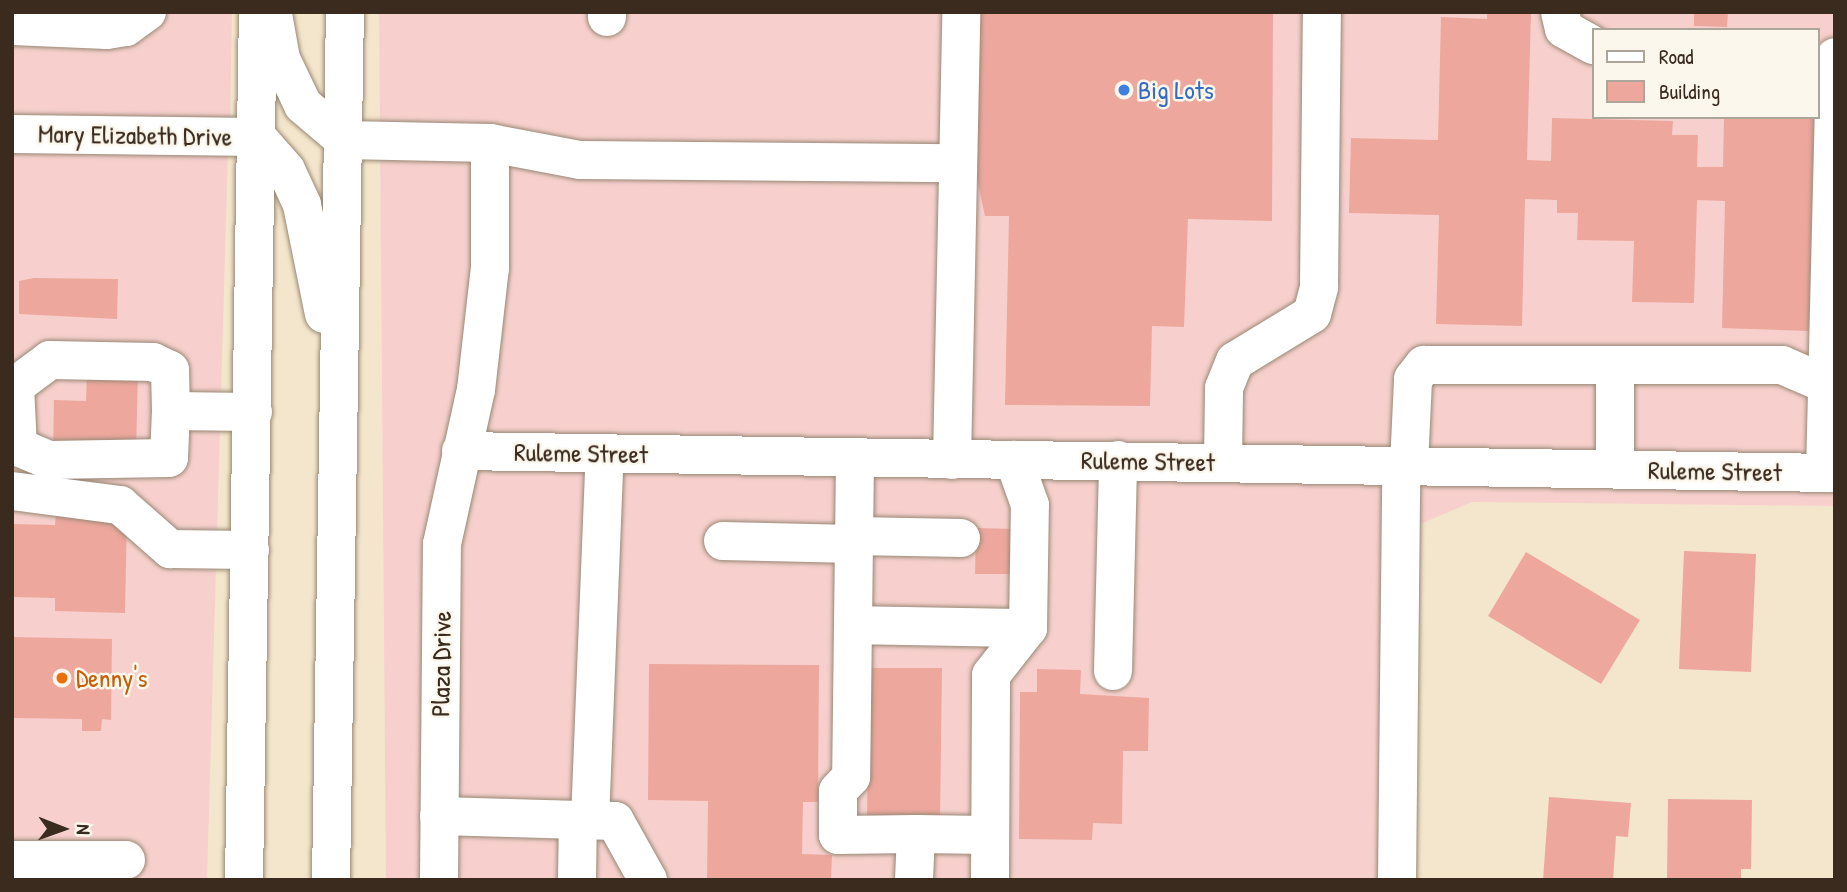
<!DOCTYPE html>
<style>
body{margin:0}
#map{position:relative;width:1847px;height:892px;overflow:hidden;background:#f4e6cc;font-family:"Patrick Hand",sans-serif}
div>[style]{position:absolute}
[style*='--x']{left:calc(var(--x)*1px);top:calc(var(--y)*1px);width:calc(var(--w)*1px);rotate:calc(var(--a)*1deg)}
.built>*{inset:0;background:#f7d0cd}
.building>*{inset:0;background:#eda79d}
.roads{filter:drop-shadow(0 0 2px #988875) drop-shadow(0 0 2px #988875)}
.minor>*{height:38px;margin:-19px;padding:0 19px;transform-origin:19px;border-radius:19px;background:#fff}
.major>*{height:38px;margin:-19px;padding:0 19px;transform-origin:19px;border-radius:19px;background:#fff}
.dots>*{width:19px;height:19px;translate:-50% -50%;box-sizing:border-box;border:4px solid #fbf7ec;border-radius:50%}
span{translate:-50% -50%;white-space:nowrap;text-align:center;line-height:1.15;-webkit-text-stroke:5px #fbf7ec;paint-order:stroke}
.shop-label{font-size:26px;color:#366cbe}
.left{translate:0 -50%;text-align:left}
.street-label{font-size:26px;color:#3b2a1e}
.food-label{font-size:26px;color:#c56008}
.frame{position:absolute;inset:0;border:14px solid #3b2a1e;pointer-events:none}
.legend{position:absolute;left:1592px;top:28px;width:228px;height:91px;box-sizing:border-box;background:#fbf7ec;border:2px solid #aea59a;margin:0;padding:9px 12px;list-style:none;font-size:21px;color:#3b2a1e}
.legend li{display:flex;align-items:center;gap:14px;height:35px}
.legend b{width:35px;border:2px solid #aea59a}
.north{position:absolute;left:28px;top:794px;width:70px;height:70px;-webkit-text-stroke:5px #fbf7ec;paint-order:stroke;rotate:91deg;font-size:19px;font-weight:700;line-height:28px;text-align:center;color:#3b2a1e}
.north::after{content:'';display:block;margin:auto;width:24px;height:32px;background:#3b2a1e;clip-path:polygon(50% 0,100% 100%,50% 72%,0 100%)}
</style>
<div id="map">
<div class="built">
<i style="clip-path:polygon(12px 12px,232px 12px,230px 121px,12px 119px)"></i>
<i style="clip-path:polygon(evenodd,379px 12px,1835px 12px,1835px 506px,1472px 502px,1416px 526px,1402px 880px,386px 880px,379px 12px,1593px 30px,1817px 30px,1817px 117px,1593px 117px,1593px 30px)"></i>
<i style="clip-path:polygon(12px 149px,228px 151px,207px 880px,12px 880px)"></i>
</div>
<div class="building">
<i style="clip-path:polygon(978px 12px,1273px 12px,1272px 221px,1188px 219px,1184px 327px,1152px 326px,1150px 406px,1005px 405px,1009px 216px,985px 216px,975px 169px)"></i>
<i style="clip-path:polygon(1487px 12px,1531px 12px,1527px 160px,1551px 161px,1552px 118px,1673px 121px,1672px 135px,1698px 135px,1697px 167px,1723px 167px,1724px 117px,1814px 117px,1809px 331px,1722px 328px,1725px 201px,1697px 200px,1694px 303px,1632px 302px,1634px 241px,1577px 240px,1578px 213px,1557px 213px,1557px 200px,1525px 199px,1522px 326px,1436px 324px,1439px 215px,1349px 213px,1351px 138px,1438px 140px,1441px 17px,1487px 19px)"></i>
<i style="clip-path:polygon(1694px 12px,1728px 12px,1727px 27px,1694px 26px)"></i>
<i style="clip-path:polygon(34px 278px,118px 279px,117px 319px,19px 314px,19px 281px)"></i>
<i style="clip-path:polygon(87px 371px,138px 373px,136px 451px,53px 449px,54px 400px,86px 401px)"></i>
<i style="clip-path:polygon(56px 513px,127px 515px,125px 613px,55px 611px,55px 598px,12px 597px,12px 524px,55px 525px)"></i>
<i style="clip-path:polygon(976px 528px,1021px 529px,1020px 574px,975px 574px)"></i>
<i style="clip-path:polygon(1684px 551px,1756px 554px,1751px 672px,1679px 669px)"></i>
<i style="clip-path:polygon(1526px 552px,1640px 620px,1601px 684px,1488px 616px)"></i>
<i style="clip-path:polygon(12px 637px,112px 639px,111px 720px,102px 719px,101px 731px,82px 731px,82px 719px,12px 718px)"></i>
<i style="clip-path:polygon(649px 664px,819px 665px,818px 802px,803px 802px,802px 854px,832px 855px,831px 880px,707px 880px,708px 801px,648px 800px)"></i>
<i style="clip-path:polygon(869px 668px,942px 668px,940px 820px,867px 819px)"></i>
<i style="clip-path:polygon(1037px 669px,1081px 670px,1080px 694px,1149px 698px,1148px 751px,1123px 751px,1122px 824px,1093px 823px,1092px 840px,1019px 839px,1020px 692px,1037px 692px)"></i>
<i style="clip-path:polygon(1549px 797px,1631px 803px,1628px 837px,1616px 836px,1613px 880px,1543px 880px)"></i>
<i style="clip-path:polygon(1668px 799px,1752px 800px,1751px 869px,1741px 869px,1741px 880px,1667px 880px)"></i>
</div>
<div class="roads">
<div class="minor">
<i style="--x:1560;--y:12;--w:17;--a:77"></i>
<i style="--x:1564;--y:29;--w:33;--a:29"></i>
<i style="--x:607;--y:17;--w:5;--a:-90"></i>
<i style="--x:12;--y:26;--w:95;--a:2.4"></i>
<i style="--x:107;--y:30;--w:19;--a:-9"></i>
<i style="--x:126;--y:27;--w:26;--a:-36"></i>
<i style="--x:12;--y:134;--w:245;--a:0.7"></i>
<i style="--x:344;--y:140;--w:146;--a:1.2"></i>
<i style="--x:490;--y:143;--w:92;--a:10.7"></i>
<i style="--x:580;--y:160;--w:378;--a:0.5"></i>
<i style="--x:171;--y:411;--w:41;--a:-91.4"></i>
<i style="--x:170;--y:370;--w:19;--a:-155"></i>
<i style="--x:153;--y:362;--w:103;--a:-178.9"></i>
<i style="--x:50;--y:360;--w:44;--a:143.4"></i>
<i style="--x:15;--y:386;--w:61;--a:87.2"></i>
<i style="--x:18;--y:447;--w:34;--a:23"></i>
<i style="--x:49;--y:460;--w:120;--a:-1"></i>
<i style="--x:169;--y:458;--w:47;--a:-87.6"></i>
<i style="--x:171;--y:411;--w:82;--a:0.7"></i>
<i style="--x:461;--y:451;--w:1374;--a:0.92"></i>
<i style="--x:855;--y:460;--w:317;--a:90.7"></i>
<i style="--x:851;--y:777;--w:19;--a:133"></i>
<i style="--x:838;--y:791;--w:44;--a:90"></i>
<i style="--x:838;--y:835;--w:78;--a:-0.7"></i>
<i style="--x:916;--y:834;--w:46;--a:92.5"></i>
<i style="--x:952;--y:460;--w:448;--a:-88.8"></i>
<i style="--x:1223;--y:462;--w:74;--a:-89.2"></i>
<i style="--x:1224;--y:388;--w:29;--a:-68"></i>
<i style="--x:1235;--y:361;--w:90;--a:-31.4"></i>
<i style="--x:1312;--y:314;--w:28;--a:-75"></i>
<i style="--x:1319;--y:287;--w:275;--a:-89.4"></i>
<i style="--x:1409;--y:465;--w:86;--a:-87.3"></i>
<i style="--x:1413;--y:379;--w:18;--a:-52"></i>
<i style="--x:1424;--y:365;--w:358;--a:0"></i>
<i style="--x:1782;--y:365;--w:50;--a:23.5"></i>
<i style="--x:1615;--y:469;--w:104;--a:-90"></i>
<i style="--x:1825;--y:473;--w:416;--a:-88.6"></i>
<i style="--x:12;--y:491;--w:109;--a:7.4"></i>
<i style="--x:120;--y:505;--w:67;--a:41.3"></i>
<i style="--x:170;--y:549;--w:80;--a:0.7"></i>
<i style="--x:854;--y:536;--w:107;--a:1.1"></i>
<i style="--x:723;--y:541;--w:131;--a:1.3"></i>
<i style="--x:853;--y:625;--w:175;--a:1"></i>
<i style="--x:1113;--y:671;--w:211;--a:-88.6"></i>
<i style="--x:439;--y:816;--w:176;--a:1.6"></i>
<i style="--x:615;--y:821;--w:68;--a:60.8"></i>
<i style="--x:590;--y:820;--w:366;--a:-87.7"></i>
<i style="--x:916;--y:834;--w:74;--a:0.8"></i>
<i style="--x:12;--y:860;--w:114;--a:0"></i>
<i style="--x:439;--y:880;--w:336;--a:-89.5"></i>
<i style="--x:442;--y:544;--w:158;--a:-77.6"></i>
<i style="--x:476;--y:390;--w:123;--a:-83.5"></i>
<i style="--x:490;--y:268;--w:125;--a:-90"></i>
<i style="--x:577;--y:880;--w:61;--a:-89.1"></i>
<i style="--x:990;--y:880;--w:205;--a:-89.7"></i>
<i style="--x:991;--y:675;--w:60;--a:-51.8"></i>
<i style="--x:1028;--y:628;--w:123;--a:-89.1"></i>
<i style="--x:1030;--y:505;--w:48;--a:-109.6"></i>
<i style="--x:1397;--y:880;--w:415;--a:-89.4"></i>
</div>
<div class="major">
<i style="--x:273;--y:14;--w:46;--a:79.9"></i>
<i style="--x:281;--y:59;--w:51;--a:64.4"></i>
<i style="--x:303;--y:105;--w:54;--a:40.5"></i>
<i style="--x:257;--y:137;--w:44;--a:48.7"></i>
<i style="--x:286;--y:170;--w:38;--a:65"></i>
<i style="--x:302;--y:205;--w:111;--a:78.6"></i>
<i style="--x:244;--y:880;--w:868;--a:-89.08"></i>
<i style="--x:331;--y:880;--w:868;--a:-89.08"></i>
</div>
</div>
<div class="dots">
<i style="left:1124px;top:90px;background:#3f7fe0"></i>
<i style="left:62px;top:678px;background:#e8710a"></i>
</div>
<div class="shop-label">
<span class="left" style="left:1138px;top:90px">Big Lots</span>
</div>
<div class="street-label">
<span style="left:135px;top:135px;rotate:1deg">Mary Elizabeth Drive</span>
<span style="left:581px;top:453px;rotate:1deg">Ruleme Street</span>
<span style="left:1148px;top:461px;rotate:1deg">Ruleme Street</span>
<span style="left:1715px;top:471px;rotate:1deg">Ruleme Street</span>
<span style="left:441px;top:664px;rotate:-89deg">Plaza Drive</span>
</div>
<div class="food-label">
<span class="left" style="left:76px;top:678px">Denny's</span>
</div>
<div class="frame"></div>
<ul class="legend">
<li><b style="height:9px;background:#fff"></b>Road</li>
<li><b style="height:19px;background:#eda79d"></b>Building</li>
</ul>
<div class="north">N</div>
</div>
